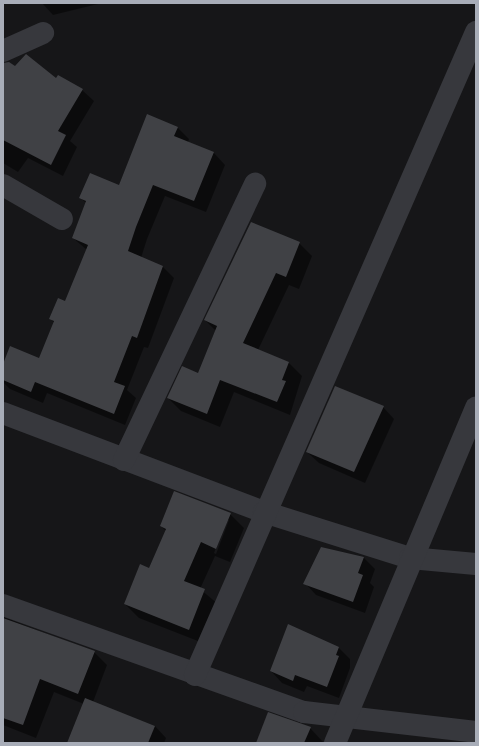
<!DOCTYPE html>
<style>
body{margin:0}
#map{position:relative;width:479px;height:746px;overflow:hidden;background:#161618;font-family:Inter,sans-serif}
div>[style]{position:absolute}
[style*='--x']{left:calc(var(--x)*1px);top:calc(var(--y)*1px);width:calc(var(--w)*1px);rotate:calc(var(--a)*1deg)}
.shadow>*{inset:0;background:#0007}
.building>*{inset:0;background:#404145}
.minor>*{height:22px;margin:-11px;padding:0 11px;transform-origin:11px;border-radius:11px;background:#37383d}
span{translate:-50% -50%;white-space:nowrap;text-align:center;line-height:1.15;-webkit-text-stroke:3.5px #111113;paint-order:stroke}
.frame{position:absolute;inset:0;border:4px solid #a8adb8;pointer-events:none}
</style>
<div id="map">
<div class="shadow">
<i style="clip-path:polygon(42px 3px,98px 3px,98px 4px,53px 15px)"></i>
<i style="clip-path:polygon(15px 68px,82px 90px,94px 101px,70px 141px,77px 147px,63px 176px,28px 158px,18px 172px,3px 163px,3px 72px)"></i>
<i style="clip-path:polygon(178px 128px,189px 139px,188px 142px,214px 153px,225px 165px,206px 212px,165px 196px,147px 239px,141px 258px,163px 267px,174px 278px,148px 348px,144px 347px,127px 390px,136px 398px,125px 425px,47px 393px,43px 403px,10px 389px,3px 382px,3px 366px,40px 359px,54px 323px,51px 319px,66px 302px,87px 250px,73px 238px,86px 203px,81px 198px,119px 186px)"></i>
<i style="clip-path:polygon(299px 243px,312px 256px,299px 289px,289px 285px,258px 350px,288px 362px,302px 376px,290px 415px,234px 392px,220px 427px,181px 411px,168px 398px,199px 374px,216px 331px,205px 320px)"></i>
<i style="clip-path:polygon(383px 407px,394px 419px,365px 483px,319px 463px,307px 452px)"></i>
<i style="clip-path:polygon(evenodd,230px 514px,244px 528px,230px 562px,215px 556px,200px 589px,218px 604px,203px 643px,139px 618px,125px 604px,150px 569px,166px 531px,161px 526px,230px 514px,227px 520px,229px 520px,216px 554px,214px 553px,227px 520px)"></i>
<i style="clip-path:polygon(321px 548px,364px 558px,375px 569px,370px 583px,374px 587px,365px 613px,316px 595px,305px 583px)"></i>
<i style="clip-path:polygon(3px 617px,94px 652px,107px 665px,93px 702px,155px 726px,166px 738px,164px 743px,68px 743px,84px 704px,54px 692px,36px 738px,3px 725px)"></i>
<i style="clip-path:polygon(338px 647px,350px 659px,350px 668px,339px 698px,307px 686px,304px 692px,282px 683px,271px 671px)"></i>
<i style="clip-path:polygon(310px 728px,324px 743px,257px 743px)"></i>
</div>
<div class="building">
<i style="clip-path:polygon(26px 54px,56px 78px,58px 75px,83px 89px,58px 131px,66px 135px,51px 165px,3px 140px,3px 63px,9px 62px,15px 66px)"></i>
<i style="clip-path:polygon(147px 114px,178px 127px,174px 136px,214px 152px,194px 201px,153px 185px,136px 227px,128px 251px,163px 266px,137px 338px,132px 336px,114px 382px,125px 386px,114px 414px,35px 382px,31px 392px,3px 380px,3px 364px,10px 346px,39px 358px,54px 321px,49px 319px,58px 298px,65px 301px,88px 245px,72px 238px,86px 201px,79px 198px,90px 173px,119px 185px)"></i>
<i style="clip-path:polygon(251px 222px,300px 242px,286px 277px,276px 273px,243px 343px,289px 362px,282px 380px,286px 381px,277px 402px,220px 380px,207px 414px,167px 398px,182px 366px,198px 373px,217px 326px,204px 320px)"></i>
<i style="clip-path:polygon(335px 386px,384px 406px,354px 472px,306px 452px)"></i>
<i style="clip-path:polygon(174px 491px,231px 513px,216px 549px,201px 542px,184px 581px,205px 589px,189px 630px,124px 604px,140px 564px,149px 568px,166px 529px,160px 526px)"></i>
<i style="clip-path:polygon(321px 547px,364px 557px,358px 573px,363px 575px,353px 602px,303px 584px)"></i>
<i style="clip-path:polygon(3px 618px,95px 651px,78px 694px,40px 679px,23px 725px,3px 718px)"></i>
<i style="clip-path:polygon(288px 624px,339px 647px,336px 655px,339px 656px,327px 687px,295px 675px,293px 681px,270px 671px)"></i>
<i style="clip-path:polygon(85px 698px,155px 726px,148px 743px,67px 743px)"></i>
<i style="clip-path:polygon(268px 712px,311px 727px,304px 743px,256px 743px)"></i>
</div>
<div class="minor">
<i style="--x:3;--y:51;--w:44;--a:-24.2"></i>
<i style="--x:3;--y:185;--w:68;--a:30"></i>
<i style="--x:3;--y:413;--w:279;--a:20.8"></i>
<i style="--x:264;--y:512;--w:153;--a:17.5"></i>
<i style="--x:410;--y:558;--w:66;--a:5.2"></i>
<i style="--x:124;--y:460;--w:306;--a:-64.6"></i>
<i style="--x:3;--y:605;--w:319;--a:19.6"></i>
<i style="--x:304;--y:712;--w:173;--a:6.6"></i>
<i style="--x:195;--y:675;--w:702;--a:-66.39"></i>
<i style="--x:335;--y:743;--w:364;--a:-67.2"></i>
</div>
<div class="frame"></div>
</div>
